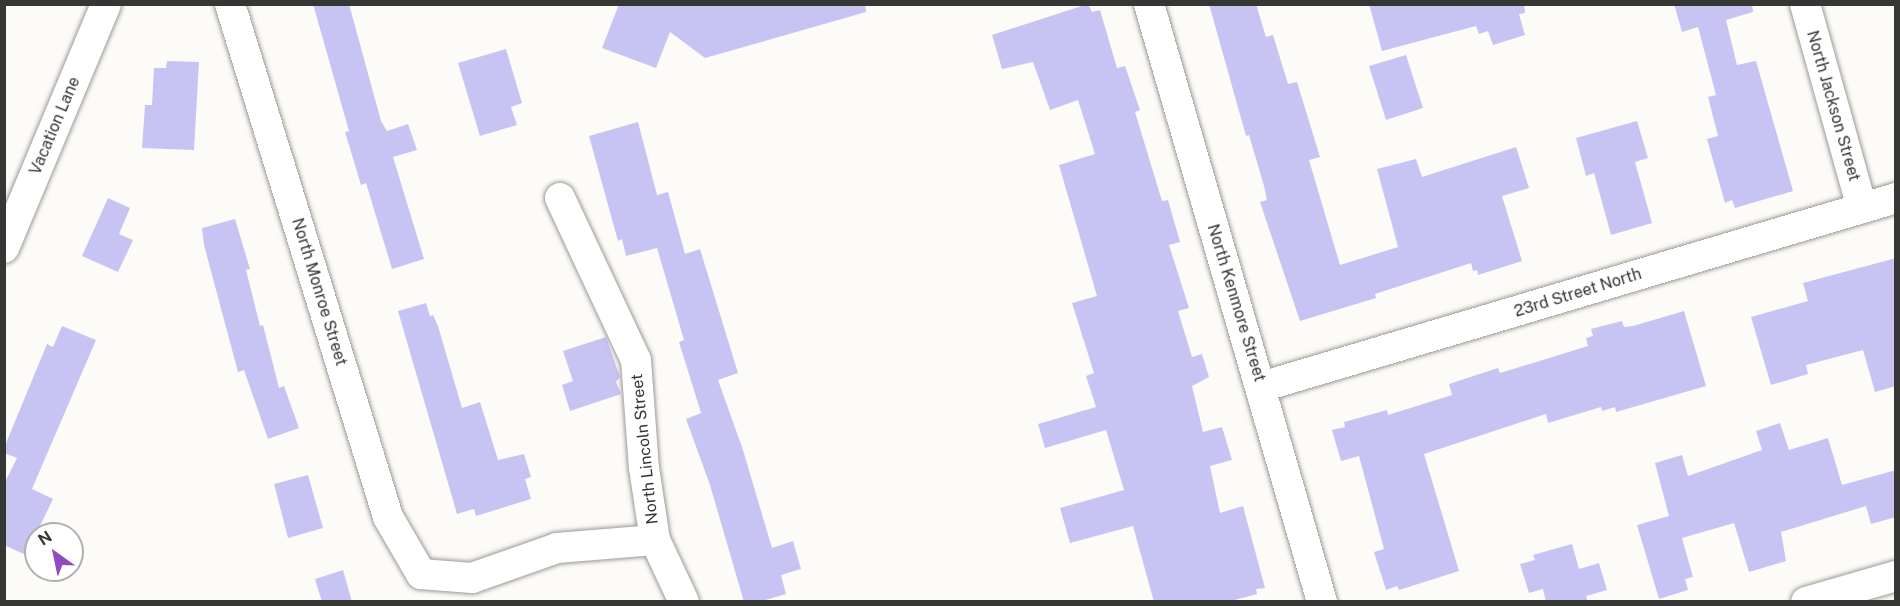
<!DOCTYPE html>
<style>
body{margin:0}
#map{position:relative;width:1900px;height:606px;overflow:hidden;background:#fdfbf7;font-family:"Public Sans",sans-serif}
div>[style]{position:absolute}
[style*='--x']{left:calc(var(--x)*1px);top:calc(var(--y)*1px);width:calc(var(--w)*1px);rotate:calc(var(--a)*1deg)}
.building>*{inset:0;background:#c7c4f3}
.roads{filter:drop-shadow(0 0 2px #9c9a96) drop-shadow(0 0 2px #9c9a96)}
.street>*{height:30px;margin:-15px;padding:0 15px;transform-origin:15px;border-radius:15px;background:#fff}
span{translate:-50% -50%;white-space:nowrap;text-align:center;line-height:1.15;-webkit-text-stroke:4.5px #fff;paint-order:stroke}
.street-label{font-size:16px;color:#363634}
.frame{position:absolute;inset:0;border:6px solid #363634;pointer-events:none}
.north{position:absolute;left:24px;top:522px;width:60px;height:60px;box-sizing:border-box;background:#fff;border:2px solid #afafae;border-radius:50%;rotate:327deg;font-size:16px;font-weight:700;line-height:24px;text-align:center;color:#363634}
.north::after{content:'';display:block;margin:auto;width:21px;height:27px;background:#904bbf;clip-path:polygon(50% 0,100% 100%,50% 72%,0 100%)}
</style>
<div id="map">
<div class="building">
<i style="clip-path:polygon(313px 4px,349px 4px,381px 121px,387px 131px,408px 124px,417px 150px,393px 157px,424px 259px,392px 269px,366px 183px,361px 185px,345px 132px,349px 131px)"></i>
<i style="clip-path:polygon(619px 4px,865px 4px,866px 12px,705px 58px,670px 32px,656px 68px,602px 48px)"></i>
<i style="clip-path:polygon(1088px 4px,1092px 12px,1100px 10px,1117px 68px,1125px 66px,1140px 110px,1135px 112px,1162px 201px,1168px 200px,1180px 242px,1169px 245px,1189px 308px,1178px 311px,1192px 357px,1202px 354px,1209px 377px,1192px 386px,1203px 432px,1222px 427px,1232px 460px,1210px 466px,1220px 513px,1243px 506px,1265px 588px,1256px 589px,1257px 594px,1227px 602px,1154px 602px,1133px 526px,1070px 543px,1060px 508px,1124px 490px,1106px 430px,1045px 448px,1038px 424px,1096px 407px,1086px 376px,1094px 373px,1072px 303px,1097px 296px,1059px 165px,1095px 154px,1078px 100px,1050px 110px,1033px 62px,1002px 69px,992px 35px)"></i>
<i style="clip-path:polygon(1209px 4px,1256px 4px,1266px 37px,1273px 35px,1288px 84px,1297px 82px,1320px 157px,1309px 160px,1340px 265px,1398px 247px,1377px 169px,1416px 159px,1422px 177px,1516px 147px,1529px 188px,1502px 196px,1522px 261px,1478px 275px,1477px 270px,1473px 271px,1471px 263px,1375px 294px,1376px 298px,1300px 321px,1260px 202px,1267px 200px,1264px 186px,1249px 135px,1246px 136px)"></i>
<i style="clip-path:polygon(1369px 4px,1524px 4px,1525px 13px,1519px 14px,1525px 35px,1493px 45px,1488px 31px,1479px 34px,1476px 26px,1382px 51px)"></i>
<i style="clip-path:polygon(1674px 4px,1752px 4px,1753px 12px,1726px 20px,1737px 65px,1756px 61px,1793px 191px,1735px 208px,1732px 200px,1725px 203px,1707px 139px,1718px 136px,1708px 97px,1716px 95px,1698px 27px,1682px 32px)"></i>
<i style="clip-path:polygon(506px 49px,522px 103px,511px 107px,517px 125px,480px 136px,458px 63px)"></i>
<i style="clip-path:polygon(1406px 55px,1423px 108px,1386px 120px,1369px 66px)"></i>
<i style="clip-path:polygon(167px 61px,199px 62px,194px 150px,142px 148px,145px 105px,152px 105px,154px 68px,166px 68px)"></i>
<i style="clip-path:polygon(1637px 121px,1648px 158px,1635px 162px,1652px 223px,1611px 235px,1594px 173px,1586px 176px,1576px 138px)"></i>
<i style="clip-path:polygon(638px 122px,657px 195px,668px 192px,685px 254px,700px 249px,738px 373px,718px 380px,743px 450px,772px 548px,793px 541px,801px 569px,781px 575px,786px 594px,759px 602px,744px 602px,710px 485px,686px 419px,701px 413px,679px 342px,684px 340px,657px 248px,626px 256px,622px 239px,618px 241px,589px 136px)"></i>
<i style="clip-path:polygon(108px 198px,130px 208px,119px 234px,133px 240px,118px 272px,82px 256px)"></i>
<i style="clip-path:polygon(235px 219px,250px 269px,246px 270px,260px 326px,263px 325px,279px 388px,284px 386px,299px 428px,268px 439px,244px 370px,238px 372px,204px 245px,202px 228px)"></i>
<i style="clip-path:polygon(1896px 258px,1896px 386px,1875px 392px,1863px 350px,1806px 365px,1808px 374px,1771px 385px,1751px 317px,1808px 301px,1803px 283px)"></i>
<i style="clip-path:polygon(426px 303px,430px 316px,433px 315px,438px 326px,462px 408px,480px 402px,498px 460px,524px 454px,531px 477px,525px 479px,531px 499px,476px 516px,474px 509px,457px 514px,398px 311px)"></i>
<i style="clip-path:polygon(1684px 311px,1706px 386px,1616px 412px,1615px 407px,1602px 411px,1601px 407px,1548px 423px,1546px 414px,1424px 454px,1459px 571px,1399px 590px,1397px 586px,1386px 590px,1374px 552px,1384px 549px,1359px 456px,1341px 461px,1332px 430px,1345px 427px,1344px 422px,1387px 410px,1388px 415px,1452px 395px,1449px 384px,1498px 368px,1500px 373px,1588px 346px,1586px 338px,1593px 336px,1591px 329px,1622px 321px,1624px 327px,1633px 326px)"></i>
<i style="clip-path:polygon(62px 326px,96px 340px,32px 489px,53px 499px,26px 555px,4px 545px,4px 484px,17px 458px,4px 453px,4px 448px,47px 344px,53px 347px)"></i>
<i style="clip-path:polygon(606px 337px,620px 377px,616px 382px,621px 394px,570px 411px,562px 385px,573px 381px,563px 351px)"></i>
<i style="clip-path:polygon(1780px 423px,1789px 450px,1828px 438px,1842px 485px,1896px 470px,1896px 517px,1871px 524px,1866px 506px,1781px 532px,1786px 561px,1749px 572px,1734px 523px,1682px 538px,1693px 577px,1685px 579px,1688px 590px,1659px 599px,1637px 525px,1669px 516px,1655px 463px,1682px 455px,1688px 476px,1762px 450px,1756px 431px)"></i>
<i style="clip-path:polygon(308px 475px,323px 528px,288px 538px,274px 484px)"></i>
<i style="clip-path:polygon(1572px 544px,1579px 569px,1599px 563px,1607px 590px,1586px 596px,1588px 602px,1546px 602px,1543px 589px,1529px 593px,1520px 564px,1535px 560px,1533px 555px)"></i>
<i style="clip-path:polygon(343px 570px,352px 602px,322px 602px,315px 579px)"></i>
</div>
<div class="roads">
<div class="street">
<i style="--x:230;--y:4;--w:537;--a:72.88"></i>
<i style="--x:388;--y:517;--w:66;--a:59.9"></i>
<i style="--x:421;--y:574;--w:51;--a:4.5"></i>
<i style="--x:472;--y:578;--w:90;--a:-19.4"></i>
<i style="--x:557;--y:548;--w:98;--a:-4.7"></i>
<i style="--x:1149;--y:4;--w:623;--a:73.86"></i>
<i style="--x:1805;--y:4;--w:212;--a:74.4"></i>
<i style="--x:560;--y:198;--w:179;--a:64.9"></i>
<i style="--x:636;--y:360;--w:108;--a:85.8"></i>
<i style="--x:644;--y:468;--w:73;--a:81.3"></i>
<i style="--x:655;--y:540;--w:68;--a:64.9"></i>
<i style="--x:4;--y:248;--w:264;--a:-67.3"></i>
<i style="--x:1261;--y:387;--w:663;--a:-16.57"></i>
<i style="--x:1806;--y:602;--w:94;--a:-16.1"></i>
</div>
</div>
<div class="street-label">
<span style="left:1833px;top:106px;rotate:74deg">North Jackson Street</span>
<span style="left:55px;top:126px;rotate:-67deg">Vacation Lane</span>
<span style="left:319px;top:292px;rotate:73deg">North Monroe Street</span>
<span style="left:1578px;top:293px;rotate:-17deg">23rd Street North</span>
<span style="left:1236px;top:303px;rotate:73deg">North Kenmore Street</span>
<span style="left:645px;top:449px;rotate:-96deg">North Lincoln Street</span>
</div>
<div class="frame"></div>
<div class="north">N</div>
</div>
